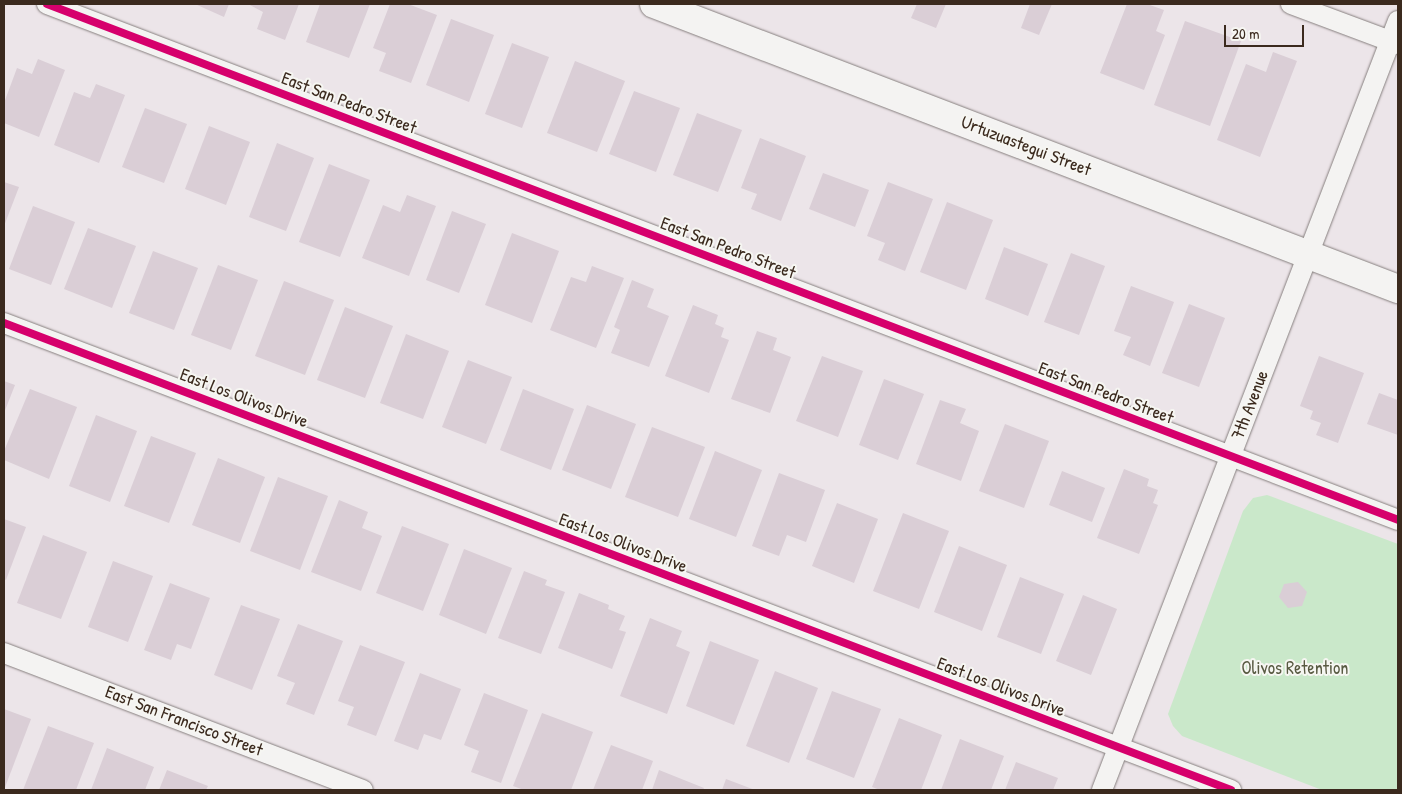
<!DOCTYPE html>
<style>
body{margin:0}
#map{position:relative;width:1402px;height:794px;overflow:hidden;background:#ece5e9;font-family:"Patrick Hand",sans-serif}
div>[style]{position:absolute}
[style*='--x']{left:calc(var(--x)*1px);top:calc(var(--y)*1px);width:calc(var(--w)*1px);rotate:calc(var(--a)*1deg)}
.green>*{inset:0;background:#cae8ca}
.building>*{inset:0;background:#daced6}
.roads{filter:drop-shadow(0 0 1px #867f7e) drop-shadow(0 0 1px #867f7e)}
.minor>*{height:20px;margin:-10px;padding:0 10px;transform-origin:10px;border-radius:10px;background:#f4f3f2}
.secondary>*{height:28px;margin:-14px;padding:0 14px;transform-origin:14px;border-radius:14px;background:#f4f3f2}
.cycleway>*{height:8px;margin:-4px;padding:0 4px;transform-origin:4px;border-radius:4px;background:#d6006c}
span{translate:-50% -50%;white-space:nowrap;text-align:center;line-height:1.15;-webkit-text-stroke:4px #f6f6f2;paint-order:stroke}
.street-label{font-size:18px;color:#3b2a1e}
.park-label{font-size:18px;color:#585a42}
.frame{position:absolute;inset:0;border:5px solid #3b2a1e;pointer-events:none}
.scale{position:absolute;left:1224px;top:25px;width:80px;height:22px;box-sizing:border-box;border:2px solid #3b2a1e;border-top:0;padding-left:6px;font-size:15px;line-height:18px;white-space:nowrap;color:#3b2a1e;-webkit-text-stroke:4px #f6f6f2;paint-order:stroke}
</style>
<div id="map">
<div class="green">
<i style="clip-path:polygon(1267px 495px,1398px 544px,1398px 790px,1322px 790px,1182px 736px,1173px 726px,1168px 714px,1243px 511px,1253px 498px)"></i>
</div>
<div class="building">
<i style="clip-path:polygon(195px 4px,229px 4px,224px 17px)"></i>
<i style="clip-path:polygon(248px 4px,299px 4px,285px 40px,257px 29px,263px 12px)"></i>
<i style="clip-path:polygon(320px 4px,370px 4px,349px 58px,306px 42px)"></i>
<i style="clip-path:polygon(390px 4px,408px 4px,437px 15px,411px 83px,379px 71px,386px 53px,373px 48px)"></i>
<i style="clip-path:polygon(917px 4px,946px 4px,936px 28px,911px 18px)"></i>
<i style="clip-path:polygon(1030px 4px,1052px 4px,1039px 35px,1021px 28px)"></i>
<i style="clip-path:polygon(1127px 4px,1147px 4px,1164px 10px,1156px 31px,1165px 35px,1144px 90px,1100px 73px)"></i>
<i style="clip-path:polygon(451px 19px,494px 35px,469px 102px,426px 85px)"></i>
<i style="clip-path:polygon(1185px 21px,1241px 41px,1210px 126px,1154px 105px)"></i>
<i style="clip-path:polygon(512px 43px,549px 57px,522px 128px,485px 114px)"></i>
<i style="clip-path:polygon(1273px 52px,1297px 61px,1260px 157px,1217px 140px,1246px 64px,1266px 72px)"></i>
<i style="clip-path:polygon(38px 59px,65px 70px,39px 137px,4px 123px,4px 103px,17px 68px,32px 74px)"></i>
<i style="clip-path:polygon(575px 61px,625px 81px,597px 152px,547px 133px)"></i>
<i style="clip-path:polygon(96px 84px,125px 95px,99px 163px,54px 145px,74px 92px,90px 98px)"></i>
<i style="clip-path:polygon(634px 91px,680px 108px,656px 172px,609px 154px)"></i>
<i style="clip-path:polygon(145px 108px,187px 124px,164px 183px,122px 167px)"></i>
<i style="clip-path:polygon(697px 113px,742px 130px,718px 192px,673px 175px)"></i>
<i style="clip-path:polygon(209px 126px,250px 142px,226px 205px,185px 189px)"></i>
<i style="clip-path:polygon(760px 138px,806px 156px,781px 221px,751px 209px,757px 194px,741px 188px)"></i>
<i style="clip-path:polygon(277px 143px,314px 158px,286px 231px,249px 217px)"></i>
<i style="clip-path:polygon(329px 164px,370px 180px,340px 257px,299px 242px)"></i>
<i style="clip-path:polygon(823px 173px,869px 190px,855px 227px,809px 209px)"></i>
<i style="clip-path:polygon(4px 182px,19px 187px,4px 226px)"></i>
<i style="clip-path:polygon(888px 182px,933px 199px,905px 271px,878px 260px,885px 243px,867px 236px)"></i>
<i style="clip-path:polygon(407px 195px,436px 206px,409px 276px,362px 258px,383px 205px,400px 212px)"></i>
<i style="clip-path:polygon(947px 202px,993px 220px,966px 290px,920px 272px)"></i>
<i style="clip-path:polygon(33px 206px,75px 222px,51px 285px,9px 269px)"></i>
<i style="clip-path:polygon(452px 211px,486px 224px,459px 293px,426px 280px)"></i>
<i style="clip-path:polygon(88px 228px,136px 246px,112px 308px,64px 289px)"></i>
<i style="clip-path:polygon(512px 233px,559px 251px,532px 323px,485px 305px)"></i>
<i style="clip-path:polygon(1004px 247px,1048px 264px,1028px 316px,985px 299px)"></i>
<i style="clip-path:polygon(153px 251px,198px 268px,174px 330px,129px 313px)"></i>
<i style="clip-path:polygon(1071px 253px,1105px 266px,1079px 335px,1044px 322px)"></i>
<i style="clip-path:polygon(218px 265px,258px 280px,231px 350px,191px 335px)"></i>
<i style="clip-path:polygon(592px 266px,624px 278px,596px 348px,550px 330px,571px 277px,586px 282px)"></i>
<i style="clip-path:polygon(632px 280px,654px 289px,647px 307px,669px 316px,649px 367px,611px 353px,620px 330px,614px 327px)"></i>
<i style="clip-path:polygon(284px 281px,334px 300px,305px 375px,255px 356px)"></i>
<i style="clip-path:polygon(1131px 286px,1174px 302px,1150px 366px,1123px 355px,1131px 337px,1114px 331px)"></i>
<i style="clip-path:polygon(1189px 304px,1225px 318px,1199px 387px,1162px 373px)"></i>
<i style="clip-path:polygon(693px 305px,718px 315px,715px 324px,724px 328px,721px 337px,729px 340px,709px 393px,665px 376px)"></i>
<i style="clip-path:polygon(345px 307px,393px 326px,365px 398px,317px 380px)"></i>
<i style="clip-path:polygon(757px 331px,777px 338px,773px 350px,791px 357px,770px 413px,731px 399px)"></i>
<i style="clip-path:polygon(406px 334px,449px 351px,423px 419px,380px 403px)"></i>
<i style="clip-path:polygon(822px 356px,863px 371px,838px 437px,796px 421px)"></i>
<i style="clip-path:polygon(1319px 356px,1364px 373px,1338px 443px,1316px 435px,1321px 423px,1310px 419px,1313px 411px,1300px 406px)"></i>
<i style="clip-path:polygon(468px 360px,512px 377px,486px 444px,442px 427px)"></i>
<i style="clip-path:polygon(884px 379px,924px 394px,898px 460px,859px 445px)"></i>
<i style="clip-path:polygon(4px 381px,15px 385px,4px 413px)"></i>
<i style="clip-path:polygon(30px 389px,77px 407px,49px 479px,4px 460px,4px 451px)"></i>
<i style="clip-path:polygon(523px 389px,574px 409px,551px 470px,500px 450px)"></i>
<i style="clip-path:polygon(1379px 393px,1398px 400px,1398px 435px,1367px 424px)"></i>
<i style="clip-path:polygon(940px 400px,966px 409px,960px 423px,979px 431px,961px 481px,916px 464px)"></i>
<i style="clip-path:polygon(587px 405px,636px 424px,611px 489px,562px 470px)"></i>
<i style="clip-path:polygon(96px 415px,137px 431px,110px 502px,69px 486px)"></i>
<i style="clip-path:polygon(1005px 424px,1049px 441px,1024px 508px,979px 491px)"></i>
<i style="clip-path:polygon(652px 427px,705px 447px,678px 517px,625px 497px)"></i>
<i style="clip-path:polygon(151px 436px,196px 453px,169px 523px,124px 506px)"></i>
<i style="clip-path:polygon(715px 451px,762px 470px,736px 537px,689px 519px)"></i>
<i style="clip-path:polygon(218px 458px,265px 477px,240px 543px,192px 525px)"></i>
<i style="clip-path:polygon(1124px 469px,1149px 479px,1147px 486px,1158px 490px,1153px 503px,1158px 505px,1139px 554px,1097px 538px)"></i>
<i style="clip-path:polygon(1062px 471px,1105px 488px,1092px 522px,1049px 505px)"></i>
<i style="clip-path:polygon(779px 473px,825px 490px,806px 542px,787px 535px,779px 556px,752px 546px)"></i>
<i style="clip-path:polygon(278px 477px,328px 496px,300px 570px,250px 551px)"></i>
<i style="clip-path:polygon(339px 500px,368px 512px,362px 528px,382px 536px,361px 591px,311px 572px)"></i>
<i style="clip-path:polygon(837px 503px,878px 519px,854px 583px,812px 566px)"></i>
<i style="clip-path:polygon(903px 513px,949px 531px,919px 609px,873px 591px)"></i>
<i style="clip-path:polygon(4px 519px,26px 527px,6px 580px,4px 579px)"></i>
<i style="clip-path:polygon(402px 526px,449px 544px,423px 611px,376px 593px)"></i>
<i style="clip-path:polygon(43px 535px,87px 552px,61px 619px,17px 603px)"></i>
<i style="clip-path:polygon(959px 546px,1007px 565px,982px 631px,934px 612px)"></i>
<i style="clip-path:polygon(464px 549px,512px 568px,486px 634px,439px 615px)"></i>
<i style="clip-path:polygon(113px 561px,153px 576px,128px 642px,88px 627px)"></i>
<i style="clip-path:polygon(524px 571px,547px 580px,545px 585px,565px 592px,541px 654px,498px 638px)"></i>
<i style="clip-path:polygon(1020px 577px,1064px 594px,1041px 654px,997px 637px)"></i>
<i style="clip-path:polygon(1298px 582px,1307px 592px,1302px 606px,1288px 608px,1279px 597px,1284px 584px)"></i>
<i style="clip-path:polygon(170px 583px,210px 598px,191px 649px,177px 644px,171px 660px,144px 650px)"></i>
<i style="clip-path:polygon(579px 593px,609px 605px,608px 609px,625px 616px,619px 630px,626px 632px,612px 669px,558px 648px)"></i>
<i style="clip-path:polygon(1083px 595px,1117px 609px,1091px 675px,1056px 661px)"></i>
<i style="clip-path:polygon(241px 605px,280px 619px,252px 690px,214px 675px)"></i>
<i style="clip-path:polygon(650px 618px,682px 631px,676px 646px,690px 652px,667px 714px,620px 696px)"></i>
<i style="clip-path:polygon(298px 624px,343px 641px,314px 715px,286px 704px,295px 683px,277px 676px)"></i>
<i style="clip-path:polygon(710px 641px,759px 660px,734px 725px,686px 706px)"></i>
<i style="clip-path:polygon(360px 645px,405px 662px,376px 736px,347px 725px,354px 707px,338px 701px)"></i>
<i style="clip-path:polygon(775px 671px,818px 688px,789px 763px,746px 746px)"></i>
<i style="clip-path:polygon(420px 673px,461px 689px,441px 740px,424px 734px,418px 750px,394px 741px)"></i>
<i style="clip-path:polygon(832px 691px,881px 709px,854px 778px,806px 759px)"></i>
<i style="clip-path:polygon(484px 693px,528px 710px,501px 783px,471px 772px,479px 751px,464px 745px)"></i>
<i style="clip-path:polygon(4px 709px,31px 719px,4px 790px)"></i>
<i style="clip-path:polygon(542px 713px,593px 732px,571px 790px,524px 790px,513px 786px)"></i>
<i style="clip-path:polygon(899px 718px,942px 735px,921px 790px,880px 790px,872px 787px)"></i>
<i style="clip-path:polygon(48px 726px,94px 743px,76px 790px,23px 790px)"></i>
<i style="clip-path:polygon(960px 739px,1004px 756px,991px 790px,941px 790px)"></i>
<i style="clip-path:polygon(611px 745px,653px 761px,642px 790px,593px 790px)"></i>
<i style="clip-path:polygon(107px 748px,154px 767px,145px 790px,91px 790px)"></i>
<i style="clip-path:polygon(1016px 762px,1058px 778px,1053px 790px,1005px 790px)"></i>
<i style="clip-path:polygon(167px 770px,208px 786px,206px 790px,159px 790px)"></i>
<i style="clip-path:polygon(659px 770px,704px 788px,703px 790px,652px 790px)"></i>
<i style="clip-path:polygon(726px 779px,755px 790px,722px 790px)"></i>
</div>
<div class="roads">
<div class="minor">
<i style="--x:47;--y:4;--w:1446;--a:20.9"></i>
<i style="--x:1291;--y:4;--w:114;--a:20.5"></i>
<i style="--x:4;--y:323;--w:1313;--a:20.84"></i>
<i style="--x:4;--y:653;--w:384;--a:20.9"></i>
<i style="--x:1102;--y:790;--w:824;--a:-68.95"></i>
</div>
<div class="secondary">
<i style="--x:654;--y:4;--w:797;--a:20.96"></i>
</div>
</div>
<div class="cycleway">
<i style="--x:47;--y:4;--w:1446;--a:20.9"></i>
<i style="--x:4;--y:323;--w:1313;--a:20.84"></i>
</div>
<div class="street-label">
<span style="left:349px;top:103px;rotate:21deg">East San Pedro Street</span>
<span style="left:1026px;top:146px;rotate:21deg">Urtuzuastegui Street</span>
<span style="left:728px;top:248px;rotate:21deg">East San Pedro Street</span>
<span style="left:1106px;top:393px;rotate:21deg">East San Pedro Street</span>
<span style="left:244px;top:398px;rotate:21deg">East Los Olivos Drive</span>
<span style="left:1250px;top:405px;rotate:-69deg">7th Avenue</span>
<span style="left:623px;top:543px;rotate:21deg">East Los Olivos Drive</span>
<span style="left:1001px;top:687px;rotate:21deg">East Los Olivos Drive</span>
<span style="left:184px;top:721px;rotate:21deg">East San Francisco Street</span>
</div>
<div class="park-label">
<span style="left:1295px;top:668px">Olivos Retention</span>
</div>
<div class="frame"></div>
<div class="scale">20 m</div>
</div>
